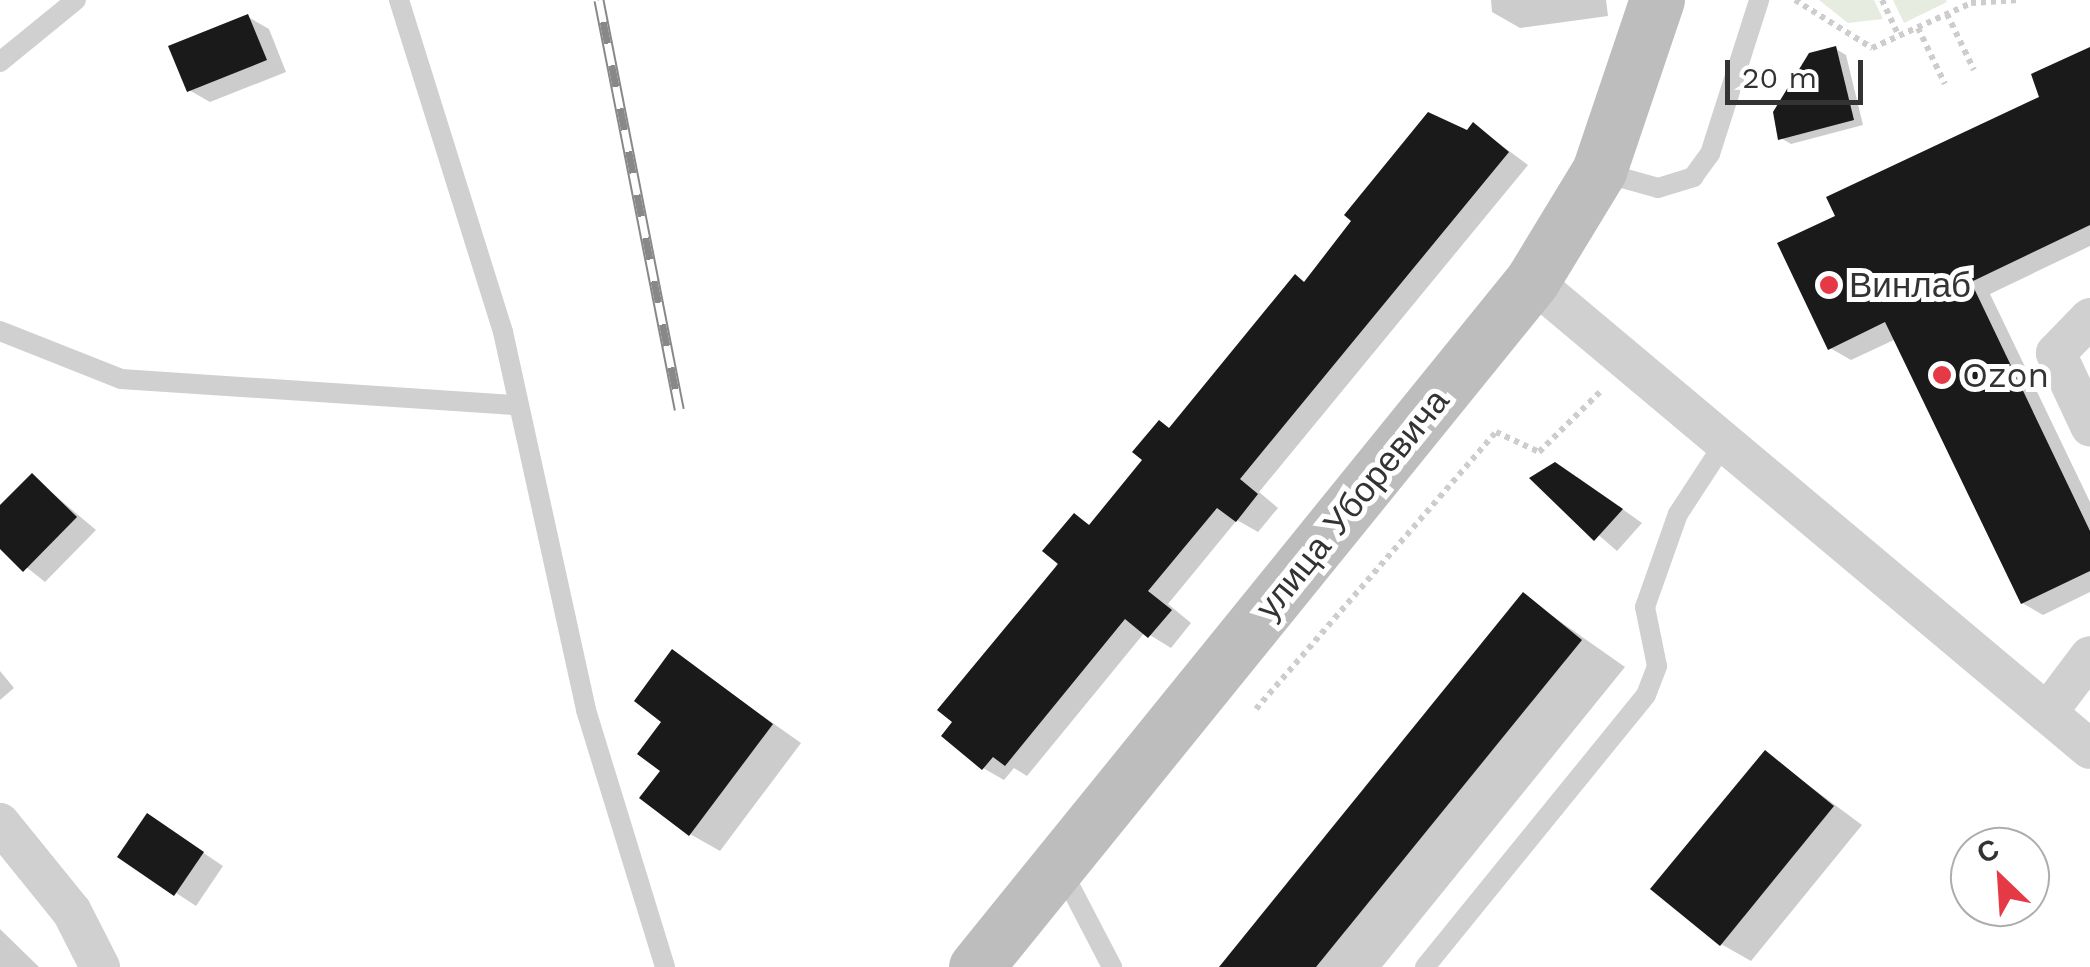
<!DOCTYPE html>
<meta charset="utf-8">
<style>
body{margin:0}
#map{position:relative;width:2090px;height:967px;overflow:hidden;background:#fff;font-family:"Work Sans",sans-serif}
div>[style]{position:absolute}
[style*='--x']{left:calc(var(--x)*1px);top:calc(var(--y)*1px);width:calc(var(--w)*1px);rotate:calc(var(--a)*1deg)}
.green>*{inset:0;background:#e6ecdf}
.shadow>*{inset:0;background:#0003}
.building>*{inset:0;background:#1a1a1a}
.path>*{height:6px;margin-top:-3px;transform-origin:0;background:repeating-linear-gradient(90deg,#cdcdcd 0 5px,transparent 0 10px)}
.service>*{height:20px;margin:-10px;padding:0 10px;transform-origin:10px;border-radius:10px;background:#d0d0d0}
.minor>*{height:40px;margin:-20px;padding:0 20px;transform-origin:20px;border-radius:20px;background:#d0d0d0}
.secondary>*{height:55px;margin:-27.5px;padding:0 27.5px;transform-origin:27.5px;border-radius:27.5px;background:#bdbdbd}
.rail>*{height:11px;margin-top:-5.5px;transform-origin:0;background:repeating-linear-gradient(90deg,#fff 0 22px,#888 0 44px);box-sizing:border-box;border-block:2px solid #888}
.dots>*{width:28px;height:28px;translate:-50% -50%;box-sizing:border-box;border:5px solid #fff;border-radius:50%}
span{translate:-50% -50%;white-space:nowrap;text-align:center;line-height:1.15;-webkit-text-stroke:10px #fff;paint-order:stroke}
.poi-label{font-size:35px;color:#333}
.left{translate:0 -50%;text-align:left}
.street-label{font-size:35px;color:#333}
.north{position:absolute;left:1950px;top:827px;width:100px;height:100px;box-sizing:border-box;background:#fff;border:2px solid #adadad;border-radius:50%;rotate:335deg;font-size:28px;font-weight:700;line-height:40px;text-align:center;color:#333}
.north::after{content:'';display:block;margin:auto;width:35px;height:45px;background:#e63946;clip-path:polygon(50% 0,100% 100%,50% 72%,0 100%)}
.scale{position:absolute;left:1725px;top:60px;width:138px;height:45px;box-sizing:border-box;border:5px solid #333;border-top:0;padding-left:12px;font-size:30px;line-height:35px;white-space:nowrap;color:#333;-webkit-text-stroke:8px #fff;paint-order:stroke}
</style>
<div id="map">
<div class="green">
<i style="clip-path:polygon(1819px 0,1874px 0,1883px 19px,1848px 23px)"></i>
<i style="clip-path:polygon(1893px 0,1946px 0,1947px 2px,1904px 23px)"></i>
</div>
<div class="shadow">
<i style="clip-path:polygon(1491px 0,1606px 0,1608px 16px,1520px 28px,1492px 12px)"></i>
<i style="clip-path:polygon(248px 17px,269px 29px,286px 72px,210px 102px,189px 90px)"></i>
<i style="clip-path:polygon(1836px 49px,1846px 55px,1863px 125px,1791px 144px,1781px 138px)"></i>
<i style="clip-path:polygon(2090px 50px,2090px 246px,1990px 294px,2090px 502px,2090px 592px,2043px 615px,2022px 603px,1896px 339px,1851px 360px,1830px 348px,1838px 217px,2042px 99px)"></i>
<i style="clip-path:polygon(1474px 125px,1528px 165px,1259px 492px,1278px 508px,1258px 532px,1237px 520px,1168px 604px,1191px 623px,1171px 648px,1145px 632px,1027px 776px,1014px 768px,1004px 780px,983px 768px,1074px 516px,1092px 526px,1306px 283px)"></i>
<i style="clip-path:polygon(32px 476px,96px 530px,45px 582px,0 546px,0 509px)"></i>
<i style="clip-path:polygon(1577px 477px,1642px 523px,1617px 551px,1533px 478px)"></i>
<i style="clip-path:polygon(1524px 596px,1625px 667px,1382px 967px,1222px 967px)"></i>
<i style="clip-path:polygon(673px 653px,801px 743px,720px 851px,690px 834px,664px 770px)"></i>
<i style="clip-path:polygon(0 671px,14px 688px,0 700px)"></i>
<i style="clip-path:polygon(1765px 753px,1862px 825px,1751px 961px,1721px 944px)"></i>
<i style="clip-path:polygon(168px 829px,223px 866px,196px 906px,120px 856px)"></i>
<i style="clip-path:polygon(0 929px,39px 967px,0 967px)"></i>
</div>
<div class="building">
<i style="clip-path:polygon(248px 14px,267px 60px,187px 92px,168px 46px)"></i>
<i style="clip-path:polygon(1836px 46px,1854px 120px,1778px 140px,1773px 112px,1809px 53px)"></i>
<i style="clip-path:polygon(2090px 47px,2090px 225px,1971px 282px,2090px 531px,2090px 571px,2021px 604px,1885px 322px,1828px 350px,1777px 243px,1835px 216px,1826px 197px,2039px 97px,2031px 74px)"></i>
<i style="clip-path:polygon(1428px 112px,1467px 130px,1473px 122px,1509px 152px,1240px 479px,1258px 494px,1236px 522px,1217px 508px,1148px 591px,1172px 610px,1148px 638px,1125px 619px,1005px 766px,993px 757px,982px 770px,941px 736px,952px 722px,937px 710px,1058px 564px,1042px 551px,1074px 513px,1089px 525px,1142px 460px,1132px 452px,1159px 420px,1169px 428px,1295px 274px,1304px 282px,1351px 221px,1344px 215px)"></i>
<i style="clip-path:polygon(1555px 462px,1623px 509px,1594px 541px,1529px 478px)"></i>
<i style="clip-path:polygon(32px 473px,77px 517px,23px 572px,0 549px,0 505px)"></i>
<i style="clip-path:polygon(1523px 592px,1582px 640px,1316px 967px,1219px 967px)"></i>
<i style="clip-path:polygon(672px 649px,773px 724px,689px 836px,639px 798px,660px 771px,637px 754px,661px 722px,634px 701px)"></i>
<i style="clip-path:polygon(1765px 750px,1834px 806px,1720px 946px,1650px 889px)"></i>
<i style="clip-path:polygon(147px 813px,204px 852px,174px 896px,117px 857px)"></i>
</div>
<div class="path">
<i style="--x:1795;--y:0;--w:91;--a:31.9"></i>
<i style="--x:1872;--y:48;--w:109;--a:-24.4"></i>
<i style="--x:1971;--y:3;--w:48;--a:-3.6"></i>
<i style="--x:1882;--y:0;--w:40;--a:65"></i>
<i style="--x:1947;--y:14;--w:62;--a:64.3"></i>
<i style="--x:1918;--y:28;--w:62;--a:64.3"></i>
<i style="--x:1256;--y:709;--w:367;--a:-49.1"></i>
<i style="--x:1496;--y:432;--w:47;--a:24.9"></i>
<i style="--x:1539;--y:452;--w:86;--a:-44.5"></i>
</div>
<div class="service">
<i style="--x:399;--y:0;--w:348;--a:72.6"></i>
<i style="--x:503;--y:332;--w:387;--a:77.6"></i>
<i style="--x:586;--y:710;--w:269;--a:72.9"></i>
<i style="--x:0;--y:62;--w:98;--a:-39.2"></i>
<i style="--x:1601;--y:172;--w:59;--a:15.7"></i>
<i style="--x:1658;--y:188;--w:37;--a:-17"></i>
<i style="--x:1693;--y:177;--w:29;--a:-54"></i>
<i style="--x:1710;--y:154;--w:162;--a:-72.3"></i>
<i style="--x:0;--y:331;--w:130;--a:21.6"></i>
<i style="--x:121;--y:379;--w:392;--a:3.8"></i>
<i style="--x:1060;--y:867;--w:113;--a:62.5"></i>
<i style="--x:1425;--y:967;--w:350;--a:-50.9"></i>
<i style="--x:1646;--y:695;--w:31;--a:-69"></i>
<i style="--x:1657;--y:666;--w:60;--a:-101.5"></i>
<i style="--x:1645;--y:607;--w:99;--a:-70.5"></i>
<i style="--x:1678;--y:514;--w:86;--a:-56.9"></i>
</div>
<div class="minor">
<i style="--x:1532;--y:281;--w:728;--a:39.99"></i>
<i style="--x:2090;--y:318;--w:49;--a:134.2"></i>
<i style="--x:2056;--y:353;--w:81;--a:65"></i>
<i style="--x:2047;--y:713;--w:71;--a:-53"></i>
<i style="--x:0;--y:823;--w:114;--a:51"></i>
<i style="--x:72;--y:912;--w:62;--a:63"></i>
</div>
<div class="secondary">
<i style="--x:976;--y:967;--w:883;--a:-50.98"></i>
<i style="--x:1532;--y:281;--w:129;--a:-58.7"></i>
<i style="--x:1599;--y:171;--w:181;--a:-71.3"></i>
</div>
<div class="rail">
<i style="--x:599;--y:0;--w:417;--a:78.9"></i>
</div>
<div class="dots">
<i style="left:1829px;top:285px;background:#e63946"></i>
<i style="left:1942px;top:375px;background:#e63946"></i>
</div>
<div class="poi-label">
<span class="left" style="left:1849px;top:285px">Винлаб</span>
<span class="left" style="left:1962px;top:375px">Ozon</span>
</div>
<div class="street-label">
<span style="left:1352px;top:504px;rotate:-51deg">улица Уборевича</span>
</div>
<div class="north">С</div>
<div class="scale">20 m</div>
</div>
